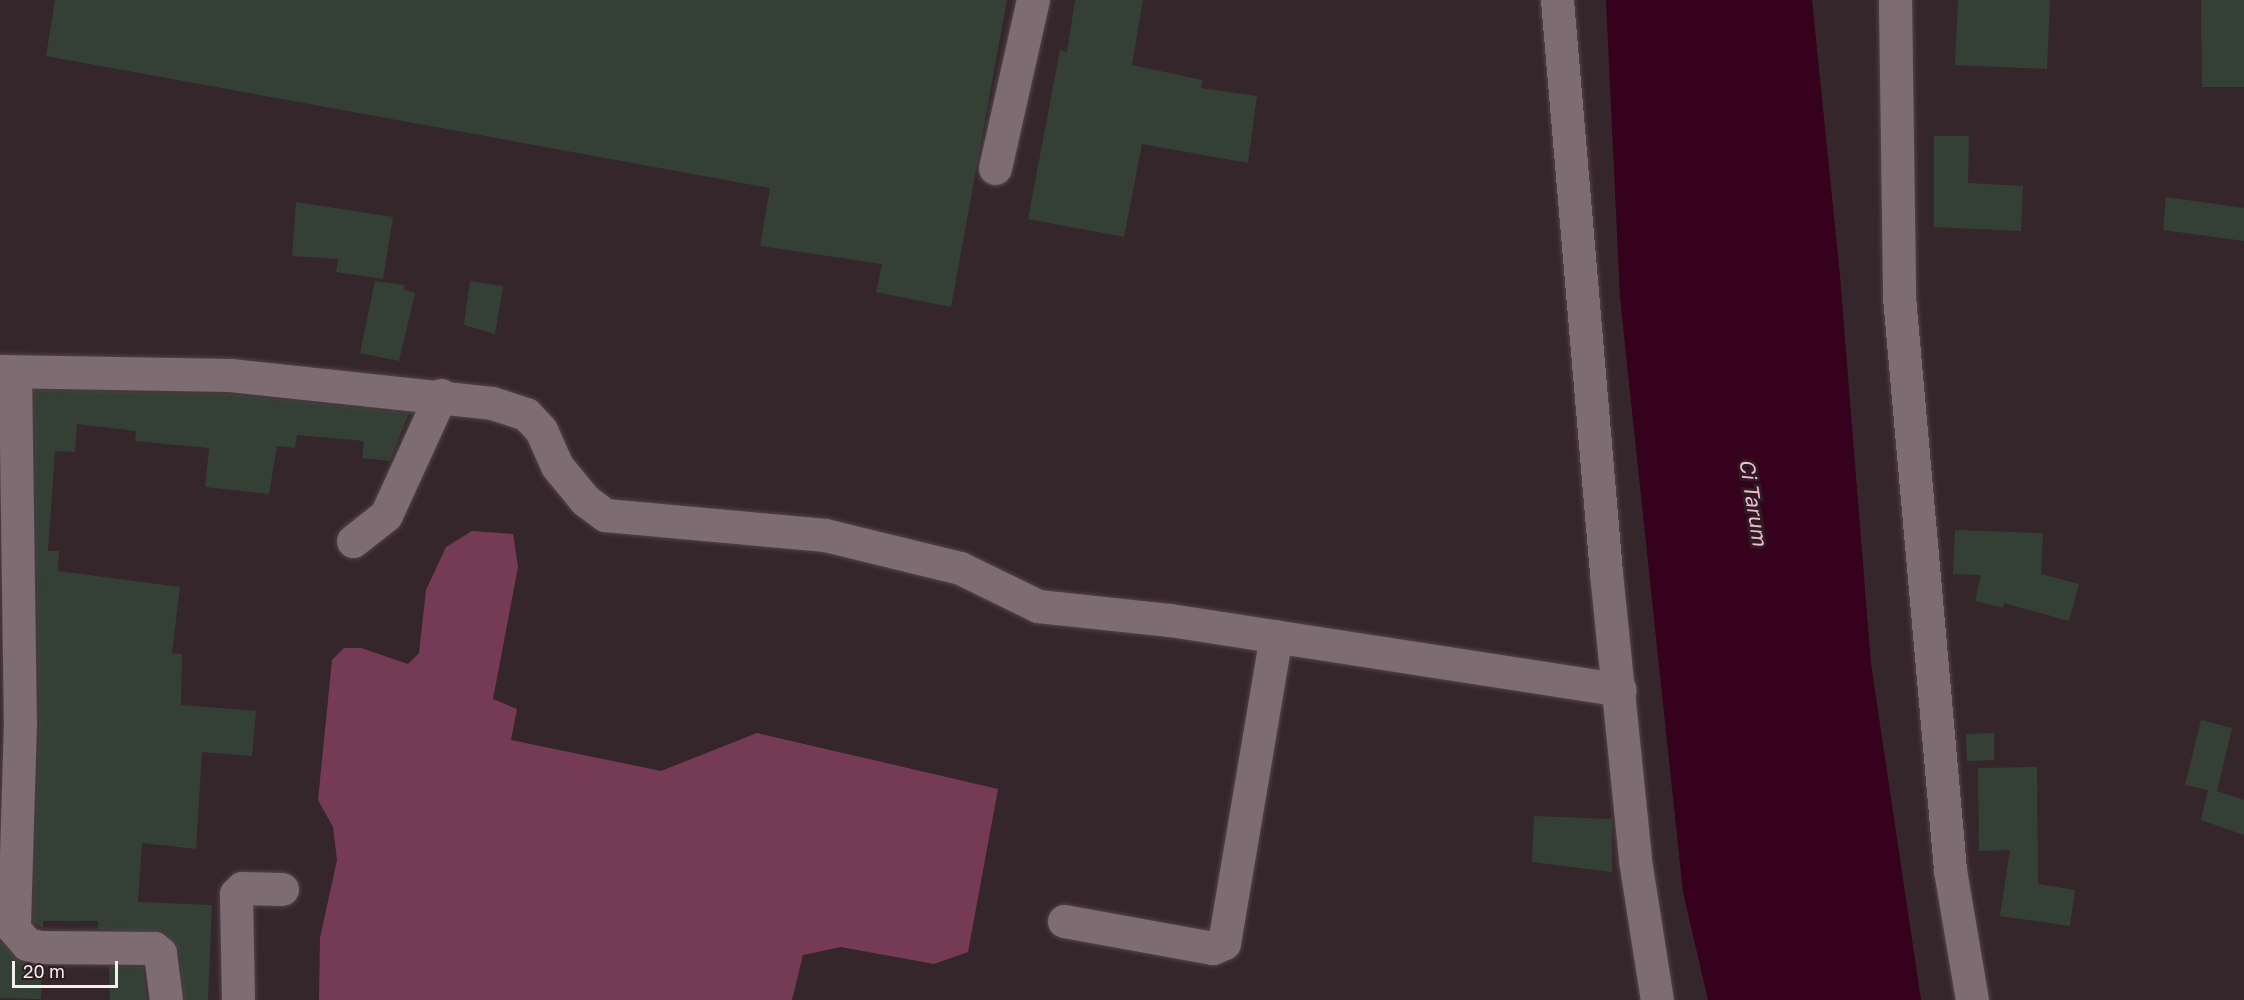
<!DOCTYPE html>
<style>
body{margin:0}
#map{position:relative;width:2244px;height:1000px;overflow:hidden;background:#35262c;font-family:"Golos Text",sans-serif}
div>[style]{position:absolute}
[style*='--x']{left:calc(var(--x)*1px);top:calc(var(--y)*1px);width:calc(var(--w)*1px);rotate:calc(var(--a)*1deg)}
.green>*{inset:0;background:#763b54}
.water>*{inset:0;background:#35011c}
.building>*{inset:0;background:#344036}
.roads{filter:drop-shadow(0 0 2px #514449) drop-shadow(0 0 2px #514449)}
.minor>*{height:33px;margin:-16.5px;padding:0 16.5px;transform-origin:16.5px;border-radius:16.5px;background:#7d6c72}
span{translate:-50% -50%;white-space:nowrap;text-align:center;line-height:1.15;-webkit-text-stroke:6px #2b1d22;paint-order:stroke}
.water-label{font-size:21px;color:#f7b5ce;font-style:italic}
.scale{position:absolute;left:12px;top:961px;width:106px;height:27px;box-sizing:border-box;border:3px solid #f7ecf0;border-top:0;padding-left:8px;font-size:18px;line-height:21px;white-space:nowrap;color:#f7ecf0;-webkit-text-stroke:4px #2b1d22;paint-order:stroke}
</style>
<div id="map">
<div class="green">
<i style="clip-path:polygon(472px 531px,513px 534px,518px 567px,493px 699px,517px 709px,511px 740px,661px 771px,757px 733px,998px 789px,968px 952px,934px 964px,841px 947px,803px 955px,792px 1000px,319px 1000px,320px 938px,337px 860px,333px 827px,318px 800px,332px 660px,344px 648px,361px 648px,408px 664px,419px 653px,426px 590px,446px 547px)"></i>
</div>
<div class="water">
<i style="clip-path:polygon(1606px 0,1812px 0,1840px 276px,1871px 664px,1921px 1000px,1708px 1000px,1683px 892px,1620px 298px)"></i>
</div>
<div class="building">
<i style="clip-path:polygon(55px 0,1007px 0,951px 307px,876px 292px,882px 264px,760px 246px,770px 188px,46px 56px)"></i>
<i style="clip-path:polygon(1075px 0,1143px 0,1132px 65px,1202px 80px,1201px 88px,1257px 96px,1248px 163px,1142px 144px,1124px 237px,1028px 219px,1060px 50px,1067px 52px)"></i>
<i style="clip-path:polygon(1958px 0,2050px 0,2047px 69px,1955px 65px)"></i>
<i style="clip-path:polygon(2201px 0,2244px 0,2244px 87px,2202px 87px)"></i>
<i style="clip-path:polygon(1934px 136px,1969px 136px,1968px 183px,2023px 186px,2021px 231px,1934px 227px)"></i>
<i style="clip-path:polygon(2166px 197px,2244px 208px,2244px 241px,2163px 230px)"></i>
<i style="clip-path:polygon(296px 202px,393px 217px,383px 279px,336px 272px,338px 259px,292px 256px)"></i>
<i style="clip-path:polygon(375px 281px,405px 285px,404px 290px,415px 293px,399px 361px,360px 353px)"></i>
<i style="clip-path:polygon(470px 281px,503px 286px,495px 334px,464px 325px)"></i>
<i style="clip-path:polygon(34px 390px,229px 394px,409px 413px,390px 461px,362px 458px,364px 441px,297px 435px,295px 448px,277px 446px,269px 494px,205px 487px,209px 448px,135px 441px,136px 431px,77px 424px,75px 452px,55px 451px,48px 551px,59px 551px,58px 571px,180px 587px,172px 653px,182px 654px,181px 705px,256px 711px,252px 756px,202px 752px,196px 849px,142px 843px,138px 902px,212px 905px,208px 1000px,184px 1000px,179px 951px,165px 933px,98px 929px,98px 921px,43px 921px,43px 928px,33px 922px,39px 722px)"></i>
<i style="clip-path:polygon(1955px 530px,2043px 533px,2041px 574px,2079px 584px,2069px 621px,2004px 603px,2003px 608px,1975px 601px,1981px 575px,1953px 574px)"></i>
<i style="clip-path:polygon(2201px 720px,2232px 728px,2217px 791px,2244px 800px,2244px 835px,2201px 820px,2208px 790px,2185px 785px)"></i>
<i style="clip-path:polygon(1994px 733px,1994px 760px,1967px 761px,1966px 734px)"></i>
<i style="clip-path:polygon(2037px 767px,2038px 884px,2075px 890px,2070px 926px,2000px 916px,2010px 850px,1979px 851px,1978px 768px)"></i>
<i style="clip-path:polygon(1534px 816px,1612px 819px,1612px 872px,1532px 862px)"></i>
<i style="clip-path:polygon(0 941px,22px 962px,42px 966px,41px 999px,0 998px)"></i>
<i style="clip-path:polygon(109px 966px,143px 967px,147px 1000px,110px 1000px)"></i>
</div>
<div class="roads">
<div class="minor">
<i style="--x:1557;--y:0;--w:575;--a:85.11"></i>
<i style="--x:1606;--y:573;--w:288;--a:84.2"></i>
<i style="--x:1635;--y:860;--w:142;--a:81.1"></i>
<i style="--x:1895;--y:0;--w:297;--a:89.2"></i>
<i style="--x:1899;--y:297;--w:575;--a:84.91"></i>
<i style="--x:1950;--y:870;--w:132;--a:80.4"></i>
<i style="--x:995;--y:168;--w:172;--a:-77.3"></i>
<i style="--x:0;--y:371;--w:230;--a:1"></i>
<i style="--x:230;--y:375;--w:263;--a:6.1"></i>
<i style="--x:492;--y:403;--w:36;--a:18"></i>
<i style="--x:526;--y:414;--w:22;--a:47"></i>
<i style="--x:541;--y:430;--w:39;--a:66"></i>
<i style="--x:557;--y:466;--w:44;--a:50.5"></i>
<i style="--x:585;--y:500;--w:25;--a:37"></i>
<i style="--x:605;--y:515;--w:221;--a:5.2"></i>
<i style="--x:825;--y:535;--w:139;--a:13.7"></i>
<i style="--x:960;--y:568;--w:87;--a:26"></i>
<i style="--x:1038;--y:606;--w:133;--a:6.1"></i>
<i style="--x:1170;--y:620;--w:455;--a:8.8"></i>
<i style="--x:15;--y:372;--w:349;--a:89.2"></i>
<i style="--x:20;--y:721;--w:208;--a:91.7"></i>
<i style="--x:14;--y:929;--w:20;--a:49"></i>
<i style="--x:27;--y:944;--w:13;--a:13"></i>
<i style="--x:40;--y:947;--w:114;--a:0.5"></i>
<i style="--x:154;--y:948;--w:8;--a:40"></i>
<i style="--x:160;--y:953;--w:47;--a:82.7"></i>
<i style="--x:353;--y:541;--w:42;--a:-38.2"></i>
<i style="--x:386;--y:515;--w:132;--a:-65.4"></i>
<i style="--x:1064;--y:921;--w:151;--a:10.3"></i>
<i style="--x:1213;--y:948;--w:12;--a:-24"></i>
<i style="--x:1224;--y:943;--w:311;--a:-80.4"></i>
<i style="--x:238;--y:1000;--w:106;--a:-91.1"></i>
<i style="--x:236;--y:894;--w:8;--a:-45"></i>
<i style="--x:242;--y:888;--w:40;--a:1.4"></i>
</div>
</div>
<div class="water-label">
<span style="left:1754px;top:502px;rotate:81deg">Ci Tarum</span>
</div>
<div class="scale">20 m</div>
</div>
